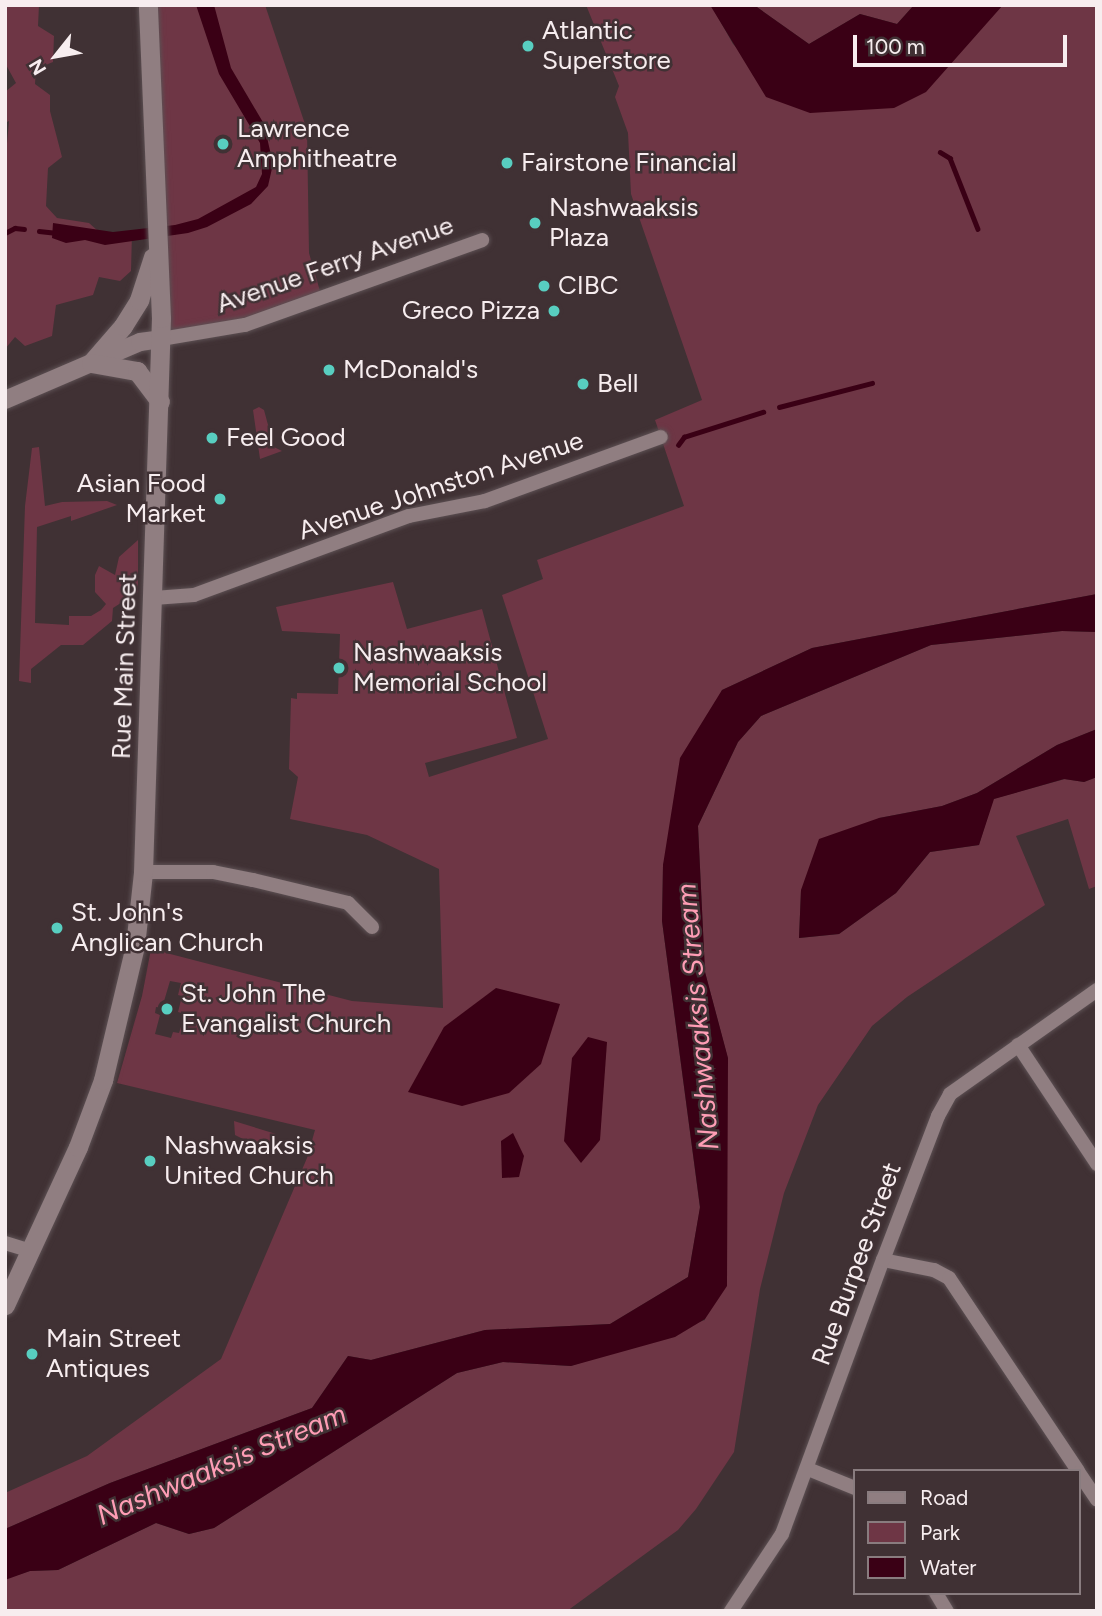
<!DOCTYPE html>
<style>
body{margin:0}
#map{position:relative;width:1102px;height:1616px;overflow:hidden;background:#403134;font-family:Figtree,sans-serif}
div>[style]{position:absolute}
[style*='--x']{left:calc(var(--x)*1px);top:calc(var(--y)*1px);width:calc(var(--w)*1px);rotate:calc(var(--a)*1deg)}
.green>*{inset:0;background:#6e3645}
.water>*{inset:0;background:#3a0015}
.stream>*{height:4.5px;margin:-2.25px;padding:0 2.25px;transform-origin:2.25px;border-radius:2.25px;background:#3a0015}
.roads{filter:drop-shadow(0 0 2px #5c5053) drop-shadow(0 0 2px #5c5053)}
.minor>*{height:14px;margin:-7px;padding:0 7px;transform-origin:7px;border-radius:7px;background:#907e81}
.tertiary>*{height:18px;margin:-9px;padding:0 9px;transform-origin:9px;border-radius:9px;background:#907e81}
.secondary>*{height:19px;margin:-9.5px;padding:0 9.5px;transform-origin:9.5px;border-radius:9.5px;background:#907e81}
.dots>*{width:19px;height:19px;translate:-50% -50%;box-sizing:border-box;border:4px solid #403134;border-radius:50%}
span{translate:-50% -50%;white-space:nowrap;text-align:center;line-height:1.15;-webkit-text-stroke:5px #403134;paint-order:stroke}
.poi-label{font-size:26px;color:#f7edef}
.left{translate:0 -50%;text-align:left}
.right{translate:-100% -50%;text-align:right}
.street-label{font-size:26px;color:#f7edef}
.water-label{font-size:28px;color:#fe9db5;font-style:italic}
.frame{position:absolute;inset:0;border:7px solid #f7edef;pointer-events:none}
.legend{position:absolute;left:853px;top:1469px;width:228px;height:126px;box-sizing:border-box;background:#403134;border:2px solid #897c7f;margin:0;padding:9px 12px;list-style:none;font-size:21px;color:#f7edef}
.legend li{display:flex;align-items:center;gap:14px;height:35px}
.legend b{width:35px;border:2px solid #897c7f}
.north{position:absolute;left:21px;top:21px;width:70px;height:70px;-webkit-text-stroke:5px #403134;paint-order:stroke;rotate:239deg;font-size:19px;font-weight:700;line-height:28px;text-align:center;color:#f7edef}
.north::after{content:'';display:block;margin:auto;width:24px;height:32px;background:#f7edef;clip-path:polygon(50% 0,100% 100%,50% 72%,0 100%)}
.scale{position:absolute;left:853px;top:35px;width:214px;height:32px;box-sizing:border-box;border:4px solid #f7edef;border-top:0;padding-left:9px;font-size:21px;line-height:24px;white-space:nowrap;color:#f7edef;-webkit-text-stroke:5px #403134;paint-order:stroke}
</style>
<div id="map">
<div class="green">
<i style="clip-path:polygon(7px 5px,39px 5px,38px 26px,54px 36px,53px 62px,36px 69px,35px 84px,50px 95px,50px 111px,62px 157px,48px 168px,46px 206px,57px 218px,89px 223px,106px 238px,132px 234px,131px 271px,120px 281px,99px 277px,93px 295px,56px 305px,52px 336px,25px 346px,15px 337px,5px 349px,5px 166px,9px 121px,5px 123px,5px 92px,16px 83px,5px 63px)"></i>
<i style="clip-path:polygon(148px 5px,265px 5px,307px 130px,309px 253px,322px 298px,245px 325px,161px 339px)"></i>
<i style="clip-path:polygon(evenodd,586px 5px,711px 5px,733px 44px,773px 84px,993px 5px,1097px 5px,1097px 594px,812px 648px,722px 690px,663px 865px,662px 921px,700px 1208px,688px 1277px,610px 1324px,485px 1330px,371px 1360px,348px 1356px,312px 1408px,110px 1483px,5px 1529px,5px 1493px,87px 1456px,221px 1359px,307px 1158px,315px 1130px,117px 1083px,142px 996px,151px 949px,352px 1001px,443px 1008px,439px 869px,367px 835px,290px 819px,298px 777px,289px 769px,291px 698px,297px 699px,297px 693px,338px 694px,340px 634px,282px 631px,276px 607px,393px 582px,407px 629px,482px 609px,517px 738px,425px 763px,429px 777px,548px 739px,502px 595px,543px 579px,537px 560px,684px 506px,655px 420px,702px 400px,631px 194px,628px 133px,615px 97px,619px 86px,586px 5px,170px 981px,181px 983px,178px 995px,182px 996px,178px 1012px,185px 1014px,179px 1033px,173px 1032px,171px 1038px,155px 1034px,160px 1015px,155px 1013px,156px 1007px,162px 1008px,170px 981px)"></i>
<i style="clip-path:polygon(754px 5px,914px 5px,897px 24px,860px 14px,809px 44px)"></i>
<i style="clip-path:polygon(259px 407px,264px 410px,274px 447px,282px 451px,260px 459px,253px 410px)"></i>
<i style="clip-path:polygon(39px 447px,45px 506px,62px 502px,107px 501px,117px 505px,71px 521px,71px 516px,37px 527px,35px 623px,69px 625px,69px 616px,91px 616px,101px 610px,106px 604px,95px 592px,95px 575px,99px 566px,115px 575px,119px 557px,138px 540px,138px 592px,113px 608px,112px 621px,83px 645px,61px 645px,31px 669px,31px 683px,19px 681px,25px 506px,32px 448px)"></i>
<i style="clip-path:polygon(1062px 631px,1097px 632px,1097px 729px,1057px 745px,977px 793px,942px 806px,879px 818px,801px 890px,799px 938px,839px 934px,896px 893px,930px 852px,979px 845px,993px 799px,1065px 779px,1084px 782px,1097px 777px,1097px 886px,1089px 889px,1068px 819px,1016px 836px,1045px 905px,907px 997px,872px 1026px,818px 1105px,784px 1193px,760px 1289px,734px 1452px,696px 1509px,678px 1530px,567px 1611px,5px 1611px,5px 1580px,8px 1578px,30px 1571px,58px 1570px,156px 1523px,189px 1534px,214px 1528px,457px 1373px,503px 1362px,571px 1366px,705px 1320px,728px 1059px,705px 972px,698px 826px,738px 742px,761px 716px,931px 645px)"></i>
<i style="clip-path:polygon(234px 1121px,276px 1134px,271px 1146px,261px 1148px,235px 1135px)"></i>
</div>
<div class="water">
<i style="clip-path:polygon(196px 5px,214px 5px,231px 68px,264px 124px,273px 164px,268px 186px,251px 204px,207px 227px,188px 233px,105px 245px,85px 240px,66px 243px,52px 238px,53px 223px,113px 232px,175px 225px,198px 219px,256px 187px,262px 174px,260px 143px,219px 74px)"></i>
<i style="clip-path:polygon(710px 5px,754px 5px,809px 44px,860px 14px,897px 24px,914px 5px,1003px 5px,926px 92px,894px 108px,810px 113px,766px 97px)"></i>
<i style="clip-path:polygon(1097px 594px,1097px 632px,1062px 631px,931px 645px,761px 716px,738px 742px,698px 826px,705px 972px,728px 1058px,727px 1286px,705px 1319px,675px 1337px,571px 1366px,503px 1362px,457px 1373px,214px 1528px,189px 1534px,156px 1523px,58px 1570px,30px 1571px,5px 1580px,5px 1529px,110px 1483px,312px 1408px,348px 1356px,371px 1360px,485px 1330px,610px 1324px,688px 1277px,700px 1207px,662px 921px,663px 865px,680px 758px,722px 690px,812px 648px)"></i>
<i style="clip-path:polygon(1097px 729px,1097px 777px,1084px 782px,1064px 779px,994px 799px,979px 845px,930px 852px,896px 893px,839px 934px,799px 938px,801px 890px,819px 839px,879px 818px,942px 806px,977px 793px,1057px 745px)"></i>
<i style="clip-path:polygon(496px 988px,560px 1004px,541px 1064px,509px 1093px,462px 1106px,408px 1092px,444px 1027px)"></i>
<i style="clip-path:polygon(588px 1037px,607px 1042px,600px 1140px,581px 1163px,564px 1141px,572px 1058px)"></i>
<i style="clip-path:polygon(513px 1133px,524px 1156px,519px 1177px,502px 1178px,501px 1141px)"></i>
</div>
<div class="stream">
<i style="--x:940;--y:152;--w:12;--a:31"></i>
<i style="--x:950;--y:158;--w:76;--a:68.5"></i>
<i style="--x:39;--y:231;--w:18;--a:6"></i>
<i style="--x:5;--y:233;--w:11;--a:-27"></i>
<i style="--x:15;--y:228;--w:9;--a:6"></i>
<i style="--x:779;--y:407;--w:96;--a:-14.5"></i>
<i style="--x:678;--y:445;--w:10;--a:-53"></i>
<i style="--x:684;--y:437;--w:83;--a:-17.6"></i>
</div>
<div class="roads">
<div class="minor">
<i style="--x:161;--y:339;--w:85;--a:-9.5"></i>
<i style="--x:245;--y:325;--w:252;--a:-19.7"></i>
<i style="--x:154;--y:598;--w:40;--a:-4.3"></i>
<i style="--x:194;--y:595;--w:229;--a:-20.2"></i>
<i style="--x:409;--y:516;--w:77;--a:-11.2"></i>
<i style="--x:485;--y:501;--w:187;--a:-20"></i>
<i style="--x:143;--y:872;--w:70;--a:0"></i>
<i style="--x:213;--y:872;--w:41;--a:11.3"></i>
<i style="--x:253;--y:880;--w:98;--a:13.6"></i>
<i style="--x:348;--y:903;--w:34;--a:45"></i>
<i style="--x:1018;--y:1045;--w:143;--a:56.4"></i>
<i style="--x:5;--y:1243;--w:27;--a:17"></i>
<i style="--x:883;--y:1260;--w:52;--a:11.1"></i>
<i style="--x:934;--y:1270;--w:17;--a:28"></i>
<i style="--x:949;--y:1278;--w:232;--a:56.2"></i>
<i style="--x:808;--y:1469;--w:51;--a:22"></i>
<i style="--x:1079;--y:1473;--w:32;--a:56"></i>
<i style="--x:936;--y:1593;--w:21;--a:59"></i>
<i style="--x:731;--y:1611;--w:92;--a:-56.5"></i>
<i style="--x:782;--y:1534;--w:292;--a:-69.8"></i>
<i style="--x:883;--y:1260;--w:154;--a:-69.1"></i>
<i style="--x:938;--y:1116;--w:25;--a:-61"></i>
<i style="--x:950;--y:1094;--w:180;--a:-35.3"></i>
</div>
<div class="tertiary">
<i style="--x:5;--y:400;--w:147;--a:-23.2"></i>
<i style="--x:140;--y:342;--w:21;--a:-8"></i>
</div>
<div class="secondary">
<i style="--x:91;--y:363;--w:49;--a:-49.1"></i>
<i style="--x:123;--y:326;--w:31;--a:-58"></i>
<i style="--x:139;--y:300;--w:45;--a:-72"></i>
<i style="--x:91;--y:363;--w:47;--a:9.9"></i>
<i style="--x:137;--y:371;--w:38;--a:53"></i>
<i style="--x:5;--y:1305;--w:174;--a:-65.2"></i>
<i style="--x:78;--y:1147;--w:72;--a:-69.5"></i>
<i style="--x:103;--y:1080;--w:138;--a:-76.6"></i>
<i style="--x:135;--y:946;--w:74;--a:-83.8"></i>
<i style="--x:143;--y:872;--w:554;--a:-88.14"></i>
<i style="--x:161;--y:318;--w:313;--a:-92.4"></i>
</div>
</div>
<div class="dots">
<i style="left:528px;top:46px;background:#58cec0"></i>
<i style="left:223px;top:144px;background:#58cec0"></i>
<i style="left:507px;top:163px;background:#58cec0"></i>
<i style="left:535px;top:223px;background:#58cec0"></i>
<i style="left:544px;top:286px;background:#58cec0"></i>
<i style="left:554px;top:311px;background:#58cec0"></i>
<i style="left:329px;top:370px;background:#58cec0"></i>
<i style="left:583px;top:384px;background:#58cec0"></i>
<i style="left:212px;top:438px;background:#58cec0"></i>
<i style="left:220px;top:499px;background:#58cec0"></i>
<i style="left:339px;top:668px;background:#58cec0"></i>
<i style="left:57px;top:928px;background:#58cec0"></i>
<i style="left:167px;top:1009px;background:#58cec0"></i>
<i style="left:150px;top:1161px;background:#58cec0"></i>
<i style="left:32px;top:1354px;background:#58cec0"></i>
</div>
<div class="poi-label">
<span class="left" style="left:542px;top:46px">Atlantic<br>Superstore</span>
<span class="left" style="left:237px;top:144px">Lawrence<br>Amphitheatre</span>
<span class="left" style="left:521px;top:163px">Fairstone Financial</span>
<span class="left" style="left:549px;top:223px">Nashwaaksis<br>Plaza</span>
<span class="left" style="left:558px;top:286px">CIBC</span>
<span class="right" style="left:540px;top:311px">Greco Pizza</span>
<span class="left" style="left:343px;top:370px">McDonald's</span>
<span class="left" style="left:597px;top:384px">Bell</span>
<span class="left" style="left:226px;top:438px">Feel Good</span>
<span class="right" style="left:206px;top:499px">Asian Food<br>Market</span>
<span class="left" style="left:353px;top:668px">Nashwaaksis<br>Memorial School</span>
<span class="left" style="left:71px;top:928px">St. John's<br>Anglican Church</span>
<span class="left" style="left:181px;top:1009px">St. John The<br>Evangalist Church</span>
<span class="left" style="left:164px;top:1161px">Nashwaaksis<br>United Church</span>
<span class="left" style="left:46px;top:1354px">Main Street<br>Antiques</span>
</div>
<div class="street-label">
<span style="left:335px;top:265px;rotate:-19deg">Avenue Ferry Avenue</span>
<span style="left:441px;top:486px;rotate:-18deg">Avenue Johnston Avenue</span>
<span style="left:125px;top:666px;rotate:-88deg">Rue Main Street</span>
<span style="left:857px;top:1264px;rotate:-70deg">Rue Burpee Street</span>
</div>
<div class="water-label">
<span style="left:697px;top:1017px;rotate:-95deg">Nashwaaksis Stream</span>
<span style="left:221px;top:1464px;rotate:-23deg">Nashwaaksis Stream</span>
</div>
<div class="frame"></div>
<ul class="legend">
<li><b style="height:9px;background:#907e81"></b>Road</li>
<li><b style="height:19px;background:#6e3645"></b>Park</li>
<li><b style="height:19px;background:#3a0015"></b>Water</li>
</ul>
<div class="north">N</div>
<div class="scale">100 m</div>
</div>
